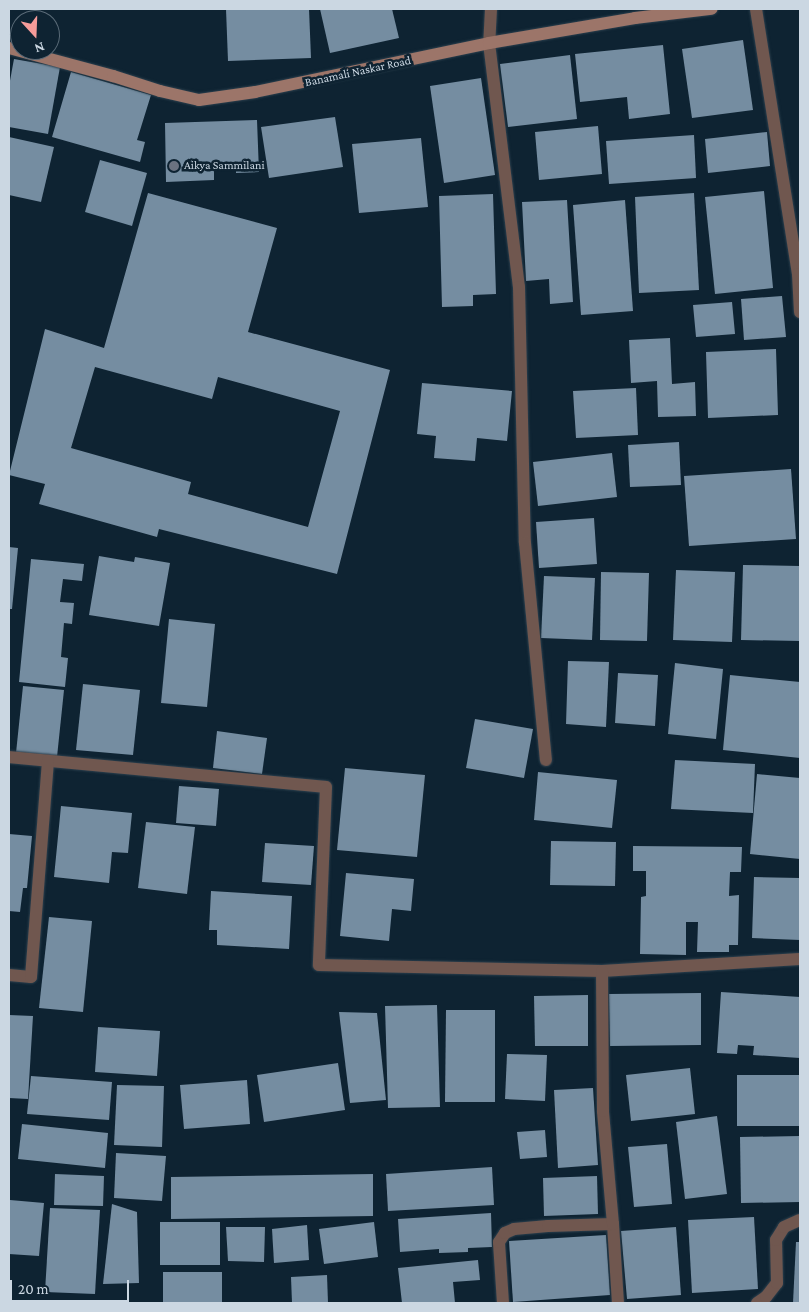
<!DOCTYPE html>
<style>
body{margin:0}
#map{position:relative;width:809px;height:1312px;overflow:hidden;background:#0e2332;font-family:"Crimson Pro",serif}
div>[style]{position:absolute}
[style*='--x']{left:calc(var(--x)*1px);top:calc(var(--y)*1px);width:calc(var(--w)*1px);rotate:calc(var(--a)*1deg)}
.building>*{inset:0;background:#758da1}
.roads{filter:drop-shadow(0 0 1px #2c404e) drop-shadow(0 0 1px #2c404e)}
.street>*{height:12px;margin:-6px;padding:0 6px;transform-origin:6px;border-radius:6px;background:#70574f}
.secondary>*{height:12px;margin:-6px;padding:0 6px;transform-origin:6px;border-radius:6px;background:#9c7569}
.dots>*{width:14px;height:14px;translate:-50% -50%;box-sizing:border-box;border:2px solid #0e2332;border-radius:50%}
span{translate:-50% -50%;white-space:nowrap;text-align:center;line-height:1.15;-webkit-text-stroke:5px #0e2332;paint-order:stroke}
.street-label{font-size:12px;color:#cbd7e2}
.poi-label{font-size:12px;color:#cbd7e2}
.left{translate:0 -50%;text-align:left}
.frame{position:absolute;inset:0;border:10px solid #cbd7e2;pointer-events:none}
.north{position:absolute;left:10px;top:10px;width:50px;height:50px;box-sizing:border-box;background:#0e2332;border:1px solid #5a6b78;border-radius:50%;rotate:160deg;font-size:14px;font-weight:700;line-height:20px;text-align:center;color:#cbd7e2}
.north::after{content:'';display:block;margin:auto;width:18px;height:22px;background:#f59b99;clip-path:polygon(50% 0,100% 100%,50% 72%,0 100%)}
.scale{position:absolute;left:10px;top:1280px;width:119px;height:22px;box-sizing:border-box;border:2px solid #cbd7e2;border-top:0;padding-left:6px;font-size:15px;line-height:18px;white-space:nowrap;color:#cbd7e2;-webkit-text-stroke:4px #0e2332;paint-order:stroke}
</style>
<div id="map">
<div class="building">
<i style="clip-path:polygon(226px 9px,309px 9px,311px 58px,228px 61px)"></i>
<i style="clip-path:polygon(320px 9px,392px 9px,399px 38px,330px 53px)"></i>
<i style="clip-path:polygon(743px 40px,753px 110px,692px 118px,682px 49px)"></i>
<i style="clip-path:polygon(663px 45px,670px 114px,629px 119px,627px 97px,580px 102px,575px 54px)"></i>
<i style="clip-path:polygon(570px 55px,577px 119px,508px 127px,500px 64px)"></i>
<i style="clip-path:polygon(14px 59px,60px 67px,48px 134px,9px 127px,9px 86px)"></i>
<i style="clip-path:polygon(71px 72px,151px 95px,137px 140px,145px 142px,140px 162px,52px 137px)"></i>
<i style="clip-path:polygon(481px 78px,495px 175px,444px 183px,430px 86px)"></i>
<i style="clip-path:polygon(335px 117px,343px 167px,269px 178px,261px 127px)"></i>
<i style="clip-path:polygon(257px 120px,259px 172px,236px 173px,236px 168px,214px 169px,214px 180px,166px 182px,165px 123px)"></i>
<i style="clip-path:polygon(598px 126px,602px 174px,539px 180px,535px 132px)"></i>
<i style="clip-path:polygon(767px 132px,770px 166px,708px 173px,705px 139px)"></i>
<i style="clip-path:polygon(694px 135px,696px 178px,609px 184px,606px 141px)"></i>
<i style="clip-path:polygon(9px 137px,54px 147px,41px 202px,9px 195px)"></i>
<i style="clip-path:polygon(421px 138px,428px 207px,359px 213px,352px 144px)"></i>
<i style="clip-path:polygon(100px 160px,147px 173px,132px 226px,85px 212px)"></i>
<i style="clip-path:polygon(764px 191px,773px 288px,715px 294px,705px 197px)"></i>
<i style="clip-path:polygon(evenodd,148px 193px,277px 228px,248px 332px,390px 370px,337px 574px,159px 529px,157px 537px,39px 504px,45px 484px,9px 475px,45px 329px,104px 348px,148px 193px,95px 367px,212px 399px,218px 377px,340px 411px,308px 527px,188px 494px,191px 482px,71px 448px,95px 367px)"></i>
<i style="clip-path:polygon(694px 193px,699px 290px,639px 293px,635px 197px)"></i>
<i style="clip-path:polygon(493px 194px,496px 294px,473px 295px,473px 306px,442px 307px,439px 196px)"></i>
<i style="clip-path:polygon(567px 200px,573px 302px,550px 304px,549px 279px,526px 281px,522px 202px)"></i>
<i style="clip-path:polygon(625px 200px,633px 311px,581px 315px,573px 205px)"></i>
<i style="clip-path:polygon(782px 296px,786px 337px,744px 340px,741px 299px)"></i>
<i style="clip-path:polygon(732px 302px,735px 334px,696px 337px,693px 305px)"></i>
<i style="clip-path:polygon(670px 338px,672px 384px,695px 382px,696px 416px,658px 417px,657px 381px,631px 383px,629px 340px)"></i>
<i style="clip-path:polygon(776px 349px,778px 415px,708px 418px,706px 352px)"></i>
<i style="clip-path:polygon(422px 383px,512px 391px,507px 441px,477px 438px,475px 461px,434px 458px,436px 436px,417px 434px)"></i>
<i style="clip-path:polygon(636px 388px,638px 435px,576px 438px,573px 391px)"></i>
<i style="clip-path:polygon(679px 442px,681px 485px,630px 487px,628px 445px)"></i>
<i style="clip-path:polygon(612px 453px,617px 497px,538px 506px,533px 462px)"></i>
<i style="clip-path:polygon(791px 469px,796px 539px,689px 546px,684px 476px)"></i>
<i style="clip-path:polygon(594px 518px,597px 564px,539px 568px,536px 522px)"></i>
<i style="clip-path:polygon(9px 547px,18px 548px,12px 609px,9px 609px)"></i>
<i style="clip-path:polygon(99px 556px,134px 562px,135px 557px,170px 563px,159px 626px,89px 615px)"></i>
<i style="clip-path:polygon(31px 559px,84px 564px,82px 581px,63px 579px,60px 602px,74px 603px,72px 624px,64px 623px,61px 657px,68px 658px,65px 687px,19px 682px)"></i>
<i style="clip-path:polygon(743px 565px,800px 566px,800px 641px,741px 640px)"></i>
<i style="clip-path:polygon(676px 570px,735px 572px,732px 642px,673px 640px)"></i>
<i style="clip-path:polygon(601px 572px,649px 573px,647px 641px,600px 640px)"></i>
<i style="clip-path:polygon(544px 576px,595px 578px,592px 640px,541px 638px)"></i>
<i style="clip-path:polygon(169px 619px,215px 624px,207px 707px,161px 703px)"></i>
<i style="clip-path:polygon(568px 661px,609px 662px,606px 727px,566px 724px)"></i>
<i style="clip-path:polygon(675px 663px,723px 669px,716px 739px,668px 734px)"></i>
<i style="clip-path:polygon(618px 673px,658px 675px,655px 726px,615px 723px)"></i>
<i style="clip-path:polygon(730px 675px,800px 682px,800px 758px,723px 750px)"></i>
<i style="clip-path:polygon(83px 684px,140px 690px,133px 755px,76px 750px)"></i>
<i style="clip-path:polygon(23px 686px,64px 690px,57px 757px,16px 753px)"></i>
<i style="clip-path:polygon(475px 719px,533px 729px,524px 778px,466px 768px)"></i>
<i style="clip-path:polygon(217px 731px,267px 738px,262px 774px,213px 768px)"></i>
<i style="clip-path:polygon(675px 760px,755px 764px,753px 813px,671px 809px)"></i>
<i style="clip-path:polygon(345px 768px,425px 775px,417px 857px,337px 850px)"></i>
<i style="clip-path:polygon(538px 772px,617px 780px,612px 828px,534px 820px)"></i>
<i style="clip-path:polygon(757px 774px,800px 778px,800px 859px,750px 854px)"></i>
<i style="clip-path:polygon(179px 786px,219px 789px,216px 826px,176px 823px)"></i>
<i style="clip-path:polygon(61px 806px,132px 813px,128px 853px,112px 852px,109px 883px,54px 877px)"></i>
<i style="clip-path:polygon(146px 822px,195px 827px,187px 894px,138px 888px)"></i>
<i style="clip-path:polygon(9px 834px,32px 836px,27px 888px,23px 888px,20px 912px,9px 911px)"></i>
<i style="clip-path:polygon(551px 841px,616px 842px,615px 886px,550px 885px)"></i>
<i style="clip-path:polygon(265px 843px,314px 846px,311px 885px,262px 882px)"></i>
<i style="clip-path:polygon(633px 846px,742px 847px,741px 872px,730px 872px,729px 896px,739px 895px,738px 945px,729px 945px,729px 952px,697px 952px,698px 922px,686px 922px,686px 955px,640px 954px,641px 897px,646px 896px,646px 871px,633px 871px)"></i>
<i style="clip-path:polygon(346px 873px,414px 879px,411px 911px,392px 909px,389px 941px,340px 936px)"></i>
<i style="clip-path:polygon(754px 877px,800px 878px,800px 940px,752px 938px)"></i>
<i style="clip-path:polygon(211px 891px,292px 896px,289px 949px,217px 945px,217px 930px,209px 930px)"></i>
<i style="clip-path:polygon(49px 917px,92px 921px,83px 1012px,39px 1008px)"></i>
<i style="clip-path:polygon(721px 992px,800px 997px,800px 1058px,753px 1055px,754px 1046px,738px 1045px,737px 1054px,717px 1053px)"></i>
<i style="clip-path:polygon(701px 993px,701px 1045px,610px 1046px,609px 994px)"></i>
<i style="clip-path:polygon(588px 995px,588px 1046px,535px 1046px,534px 996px)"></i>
<i style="clip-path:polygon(437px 1005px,440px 1107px,388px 1108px,385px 1006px)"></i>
<i style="clip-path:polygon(446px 1010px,495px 1010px,495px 1102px,445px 1102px)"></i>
<i style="clip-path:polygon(339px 1012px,377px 1013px,386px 1100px,350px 1103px)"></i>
<i style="clip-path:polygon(9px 1015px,33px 1016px,28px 1099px,9px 1098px)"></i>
<i style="clip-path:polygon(98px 1027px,160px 1031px,157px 1076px,95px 1072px)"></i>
<i style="clip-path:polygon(507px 1054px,547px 1055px,545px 1101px,505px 1099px)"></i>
<i style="clip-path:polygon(338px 1063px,345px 1110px,264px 1122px,257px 1075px)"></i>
<i style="clip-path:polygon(690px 1068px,695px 1114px,631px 1121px,626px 1075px)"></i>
<i style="clip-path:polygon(737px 1075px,800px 1075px,800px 1126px,737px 1126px)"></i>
<i style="clip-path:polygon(31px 1076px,112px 1082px,109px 1120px,27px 1114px)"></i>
<i style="clip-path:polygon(247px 1080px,250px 1124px,184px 1129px,180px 1085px)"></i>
<i style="clip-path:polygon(117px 1085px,164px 1086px,162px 1147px,114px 1145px)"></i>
<i style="clip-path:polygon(593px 1088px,598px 1165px,558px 1168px,554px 1090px)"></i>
<i style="clip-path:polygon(717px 1116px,727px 1194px,685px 1199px,676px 1122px)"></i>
<i style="clip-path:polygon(22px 1124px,108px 1133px,105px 1168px,18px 1159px)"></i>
<i style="clip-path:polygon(545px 1130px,547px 1157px,520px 1159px,517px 1132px)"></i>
<i style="clip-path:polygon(800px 1136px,800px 1202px,741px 1203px,740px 1137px)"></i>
<i style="clip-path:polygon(667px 1144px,672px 1204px,634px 1207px,628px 1147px)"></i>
<i style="clip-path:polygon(116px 1153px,166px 1156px,162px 1201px,114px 1198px)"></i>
<i style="clip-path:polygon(492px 1167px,494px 1205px,388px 1211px,386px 1174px)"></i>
<i style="clip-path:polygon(55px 1174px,104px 1176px,103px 1206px,54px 1205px)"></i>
<i style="clip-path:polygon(373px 1174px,373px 1216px,171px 1219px,171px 1177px)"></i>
<i style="clip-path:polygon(597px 1176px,598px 1214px,544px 1216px,543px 1178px)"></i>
<i style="clip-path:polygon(10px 1200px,44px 1203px,39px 1256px,9px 1254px)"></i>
<i style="clip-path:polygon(112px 1204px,137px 1212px,139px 1283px,103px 1284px)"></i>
<i style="clip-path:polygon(50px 1208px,100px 1210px,95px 1294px,45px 1292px)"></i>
<i style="clip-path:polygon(491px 1213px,492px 1247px,468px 1248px,468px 1252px,439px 1253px,439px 1249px,400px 1252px,398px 1219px)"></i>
<i style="clip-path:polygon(754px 1217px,758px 1289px,692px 1293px,688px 1220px)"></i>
<i style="clip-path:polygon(160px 1222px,220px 1222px,220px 1265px,160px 1265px)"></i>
<i style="clip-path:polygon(374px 1222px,378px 1257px,324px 1264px,319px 1229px)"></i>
<i style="clip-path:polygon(307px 1225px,309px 1260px,274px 1263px,272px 1229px)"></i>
<i style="clip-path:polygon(226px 1227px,265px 1227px,264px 1262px,228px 1261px)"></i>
<i style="clip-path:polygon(676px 1227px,681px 1295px,627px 1299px,621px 1231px)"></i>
<i style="clip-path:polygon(606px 1235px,610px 1295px,513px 1302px,509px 1241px)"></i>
<i style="clip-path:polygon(796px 1242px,800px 1242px,800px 1303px,793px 1303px)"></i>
<i style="clip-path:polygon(478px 1260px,480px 1280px,453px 1282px,455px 1303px,402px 1303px,398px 1268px)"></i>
<i style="clip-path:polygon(163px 1272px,222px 1272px,222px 1303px,163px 1303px)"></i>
<i style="clip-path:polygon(327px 1275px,328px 1303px,292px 1303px,291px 1277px)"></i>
</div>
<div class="roads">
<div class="street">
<i style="--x:491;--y:9;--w:34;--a:93"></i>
<i style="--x:489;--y:43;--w:246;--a:83"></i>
<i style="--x:519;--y:287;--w:256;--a:88.7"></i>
<i style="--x:525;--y:543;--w:218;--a:84.5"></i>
<i style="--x:756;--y:9;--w:268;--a:81"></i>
<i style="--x:798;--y:274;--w:38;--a:87"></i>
<i style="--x:9;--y:757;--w:318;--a:5.4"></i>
<i style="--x:326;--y:787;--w:178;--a:92.3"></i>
<i style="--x:319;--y:965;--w:283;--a:1.2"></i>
<i style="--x:602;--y:971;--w:198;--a:-3.5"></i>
<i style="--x:9;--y:975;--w:22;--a:5"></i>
<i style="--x:31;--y:977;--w:217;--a:-85.5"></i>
<i style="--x:613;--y:1224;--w:79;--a:86.4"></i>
<i style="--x:503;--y:1303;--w:61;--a:-93.8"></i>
<i style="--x:499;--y:1242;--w:11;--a:-56"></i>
<i style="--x:505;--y:1233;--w:10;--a:-24"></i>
<i style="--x:514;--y:1229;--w:34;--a:-5"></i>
<i style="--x:548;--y:1226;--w:65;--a:-1.8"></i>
<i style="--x:613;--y:1224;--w:113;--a:-95.1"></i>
<i style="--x:603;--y:1111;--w:140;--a:-90.4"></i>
<i style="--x:757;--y:1303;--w:11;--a:-34"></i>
<i style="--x:766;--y:1297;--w:18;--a:-52"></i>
<i style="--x:777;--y:1283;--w:43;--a:-91.3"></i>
<i style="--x:776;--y:1240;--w:15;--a:-58"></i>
<i style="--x:784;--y:1227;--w:17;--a:-24"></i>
</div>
<div class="secondary">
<i style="--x:9;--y:48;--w:108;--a:15.1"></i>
<i style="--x:113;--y:76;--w:49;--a:17.7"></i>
<i style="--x:160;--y:91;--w:40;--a:13"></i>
<i style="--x:199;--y:100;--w:57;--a:-8.1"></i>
<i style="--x:255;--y:92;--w:239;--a:-11.8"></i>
<i style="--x:489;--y:43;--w:148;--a:-9.7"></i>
<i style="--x:635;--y:18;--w:77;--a:-6.8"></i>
</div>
</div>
<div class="dots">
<i style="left:174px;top:166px;background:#6b7280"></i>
</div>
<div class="street-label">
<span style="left:358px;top:72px;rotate:-12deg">Banamali Naskar Road</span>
</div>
<div class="poi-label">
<span class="left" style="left:184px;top:166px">Aikya Sammilani</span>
</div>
<div class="frame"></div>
<div class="north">N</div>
<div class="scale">20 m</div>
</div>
